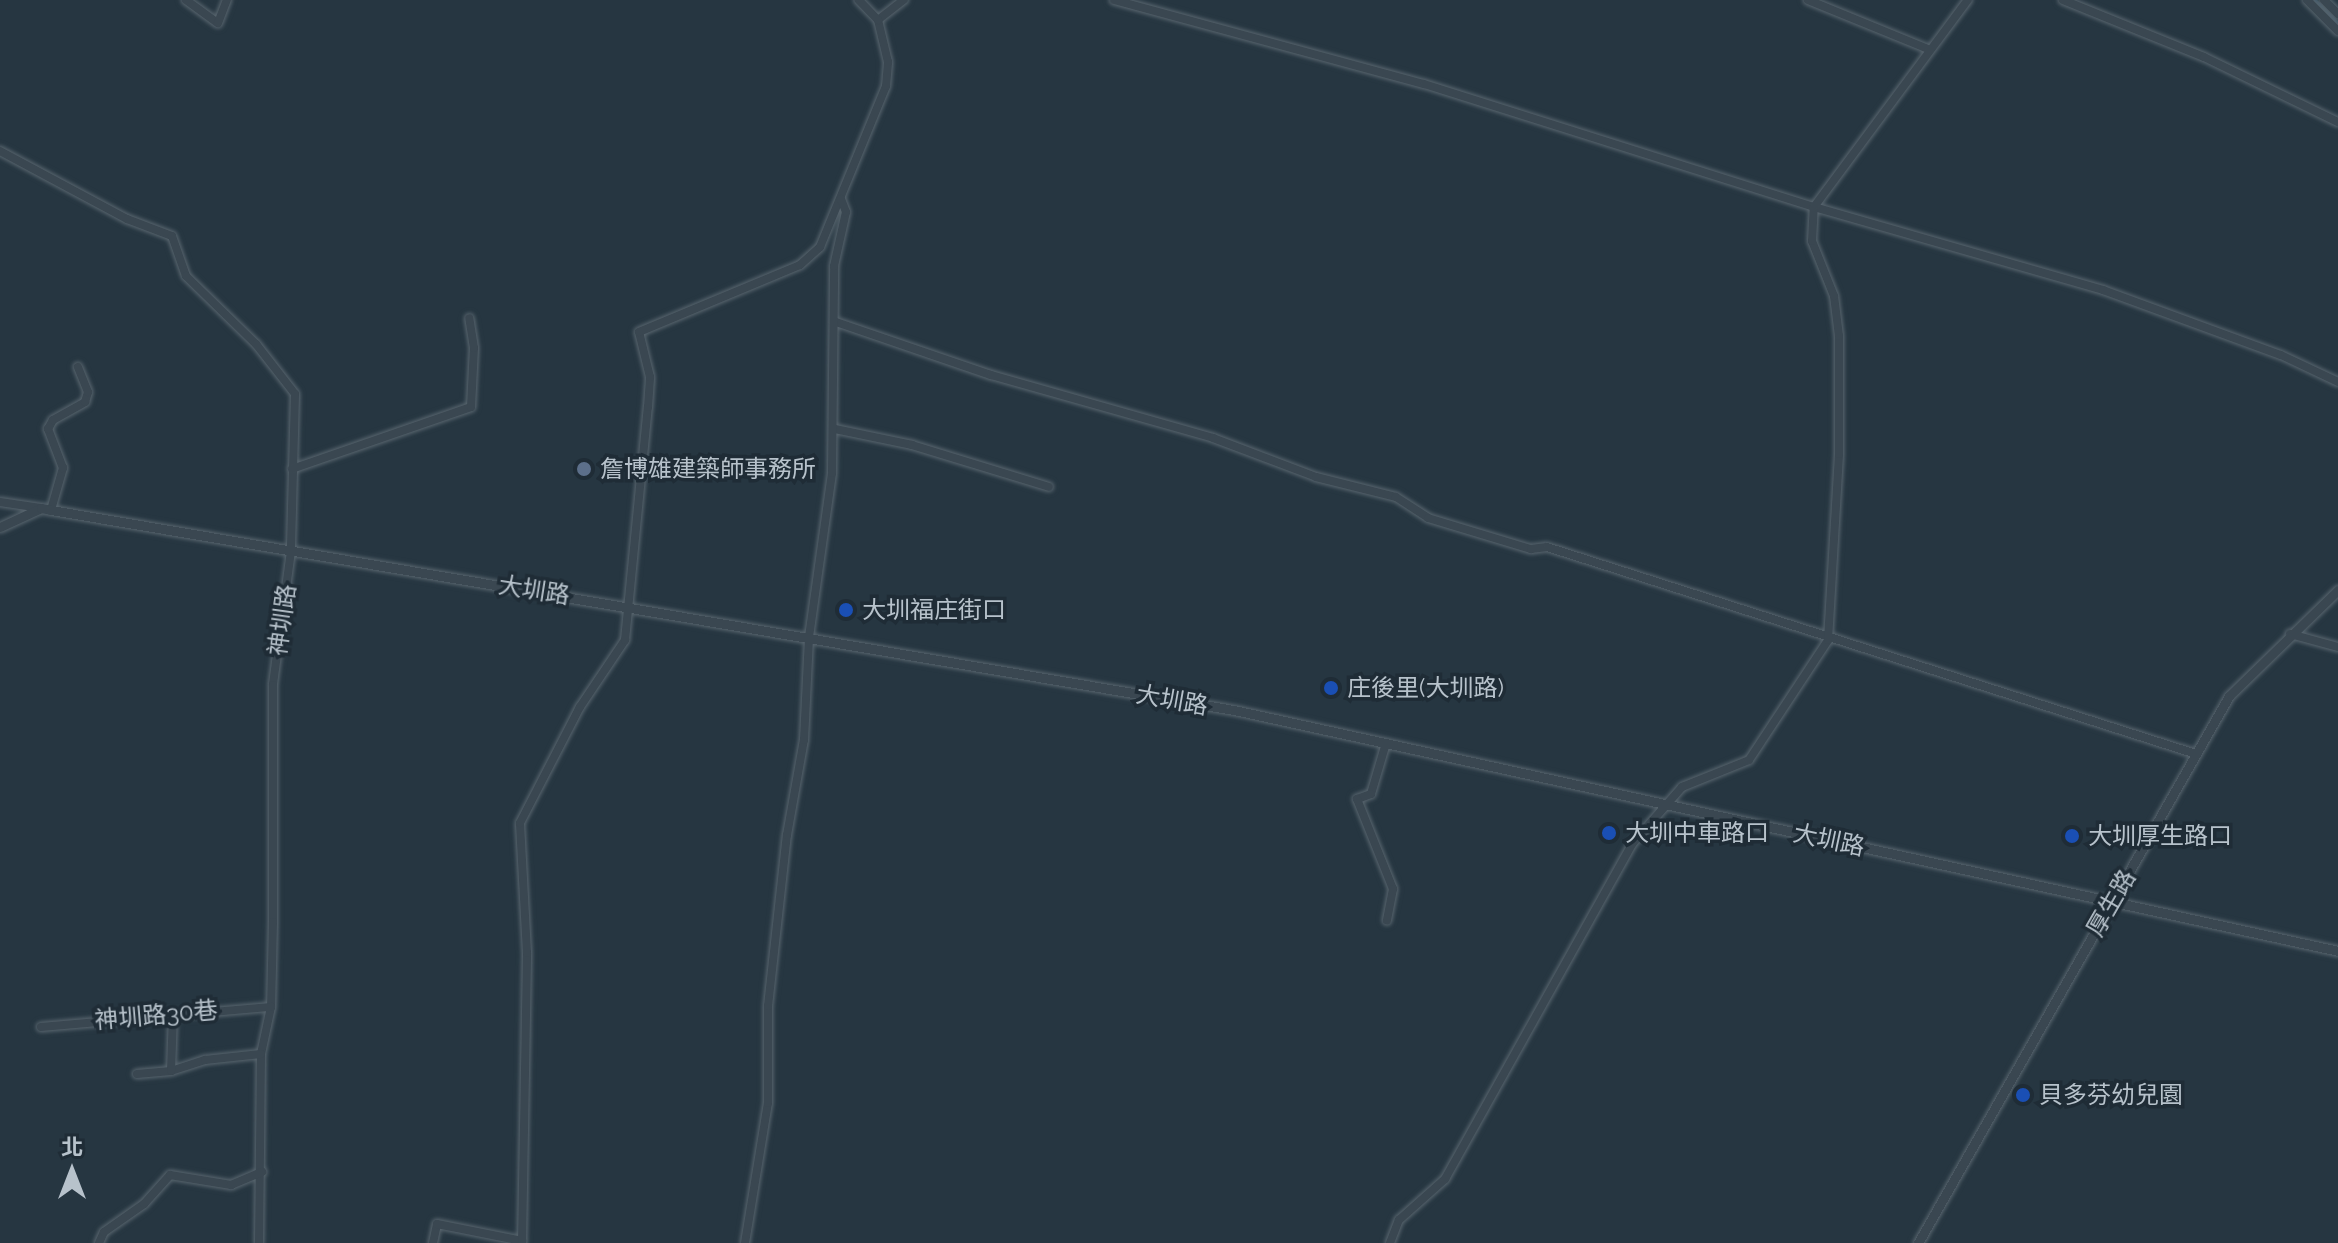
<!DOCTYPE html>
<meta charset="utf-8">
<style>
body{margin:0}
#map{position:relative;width:2338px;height:1243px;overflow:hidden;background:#263641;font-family:Raleway,"Noto Sans TC",sans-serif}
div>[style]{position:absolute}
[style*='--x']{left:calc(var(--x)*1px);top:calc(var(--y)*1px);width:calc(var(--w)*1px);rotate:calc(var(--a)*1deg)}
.stream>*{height:3px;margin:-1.5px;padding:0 1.5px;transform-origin:1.5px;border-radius:1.5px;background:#395568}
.roads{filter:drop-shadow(0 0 2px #58656e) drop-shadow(0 0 2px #58656e)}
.minor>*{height:8px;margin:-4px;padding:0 4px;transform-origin:4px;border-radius:4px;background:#3a4751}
.tertiary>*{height:9px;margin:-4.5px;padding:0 4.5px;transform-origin:4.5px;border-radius:4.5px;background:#3a4751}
.dots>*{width:22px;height:22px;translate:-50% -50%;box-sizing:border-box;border:4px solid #1f2c36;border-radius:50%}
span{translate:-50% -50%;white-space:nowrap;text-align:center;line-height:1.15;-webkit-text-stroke:7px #1f2c36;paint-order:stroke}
.poi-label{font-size:24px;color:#b7c2cb}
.left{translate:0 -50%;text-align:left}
.street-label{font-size:24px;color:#b7c2cb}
.north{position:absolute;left:32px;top:1131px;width:80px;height:80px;-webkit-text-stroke:6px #1f2c36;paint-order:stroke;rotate:0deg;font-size:22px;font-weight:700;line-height:32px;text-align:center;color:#b7c2cb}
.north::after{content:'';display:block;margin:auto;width:28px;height:36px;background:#b7c2cb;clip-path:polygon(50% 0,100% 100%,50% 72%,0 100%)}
</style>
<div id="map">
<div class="stream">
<i style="--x:2315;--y:0;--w:33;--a:45"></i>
</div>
<div class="roads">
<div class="minor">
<i style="--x:186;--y:0;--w:39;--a:36"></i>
<i style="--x:218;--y:23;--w:25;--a:-69"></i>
<i style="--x:1114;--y:0;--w:321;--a:15.2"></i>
<i style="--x:1424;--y:84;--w:409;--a:17.5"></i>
<i style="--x:1814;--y:207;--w:301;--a:16"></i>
<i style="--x:2103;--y:290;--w:189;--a:20.1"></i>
<i style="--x:2281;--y:355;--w:63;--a:25.3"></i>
<i style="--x:1808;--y:0;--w:130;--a:22.2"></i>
<i style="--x:2063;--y:0;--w:152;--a:22"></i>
<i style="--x:2204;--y:57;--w:149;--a:25.9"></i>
<i style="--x:2307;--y:0;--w:44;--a:45"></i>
<i style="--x:2324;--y:0;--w:20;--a:45"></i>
<i style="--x:878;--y:20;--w:33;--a:-38"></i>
<i style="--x:0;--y:151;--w:144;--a:28.2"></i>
<i style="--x:127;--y:219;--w:48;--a:20.7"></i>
<i style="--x:172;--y:236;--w:42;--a:70.7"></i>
<i style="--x:186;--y:276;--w:98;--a:44.2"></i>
<i style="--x:256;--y:344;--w:63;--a:52"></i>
<i style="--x:295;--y:394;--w:157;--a:91.5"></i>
<i style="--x:291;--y:551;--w:135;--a:97.7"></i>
<i style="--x:273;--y:685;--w:237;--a:90"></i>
<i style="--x:273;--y:922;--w:85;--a:91.3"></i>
<i style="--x:271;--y:1007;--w:48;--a:102"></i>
<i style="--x:261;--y:1054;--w:189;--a:90.6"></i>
<i style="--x:836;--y:322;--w:164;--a:18.9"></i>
<i style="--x:991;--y:375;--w:231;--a:15.8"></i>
<i style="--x:1213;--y:438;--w:110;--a:20.7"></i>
<i style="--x:1316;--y:477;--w:82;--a:14"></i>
<i style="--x:1396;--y:497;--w:38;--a:33"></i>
<i style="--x:1428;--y:518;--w:108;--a:16.8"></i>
<i style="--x:1531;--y:549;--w:16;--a:-7"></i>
<i style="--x:1547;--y:547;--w:681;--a:17.69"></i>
<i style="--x:835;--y:429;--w:79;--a:11.7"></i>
<i style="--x:912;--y:445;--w:143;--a:17"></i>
<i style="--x:292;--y:469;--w:189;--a:-19.1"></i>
<i style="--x:471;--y:407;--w:59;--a:-87.1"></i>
<i style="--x:474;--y:348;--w:30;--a:-99"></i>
<i style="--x:0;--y:502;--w:41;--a:8.3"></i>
<i style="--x:51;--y:510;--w:44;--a:-74.1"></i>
<i style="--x:63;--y:468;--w:42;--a:-111"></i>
<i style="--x:48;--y:429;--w:10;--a:-61"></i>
<i style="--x:53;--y:420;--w:37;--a:-29"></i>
<i style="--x:85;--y:402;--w:10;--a:-73"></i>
<i style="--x:88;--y:392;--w:27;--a:-112"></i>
<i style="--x:2290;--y:634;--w:50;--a:15.2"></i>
<i style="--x:1386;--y:743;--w:53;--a:106.4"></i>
<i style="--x:1371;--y:794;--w:15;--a:160"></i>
<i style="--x:1357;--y:799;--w:97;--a:68.2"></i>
<i style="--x:1393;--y:889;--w:32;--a:101"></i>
<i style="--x:41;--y:1027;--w:231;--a:-5"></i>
<i style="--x:171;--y:1071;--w:36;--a:-18"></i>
<i style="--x:205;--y:1060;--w:56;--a:-6.1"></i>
<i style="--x:137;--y:1074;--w:34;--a:-5"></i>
<i style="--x:171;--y:1071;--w:56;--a:-88"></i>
<i style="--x:99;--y:1243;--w:12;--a:-66"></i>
<i style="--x:104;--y:1232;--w:49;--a:-35"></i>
<i style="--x:144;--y:1204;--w:39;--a:-48"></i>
<i style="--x:170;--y:1175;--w:62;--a:9.3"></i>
<i style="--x:231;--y:1185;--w:34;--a:-23"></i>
<i style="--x:433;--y:1243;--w:19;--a:-78"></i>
<i style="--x:437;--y:1224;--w:87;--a:11.3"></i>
<i style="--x:522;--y:1243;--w:290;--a:-89"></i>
<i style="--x:527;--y:953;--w:130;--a:-93.1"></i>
<i style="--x:520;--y:823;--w:131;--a:-62.7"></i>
<i style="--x:580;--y:707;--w:81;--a:-56.1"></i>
<i style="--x:625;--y:640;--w:234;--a:-84.4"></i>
<i style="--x:648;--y:407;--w:30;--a:-86"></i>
<i style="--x:650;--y:377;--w:46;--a:-103.7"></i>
<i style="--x:639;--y:332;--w:174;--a:-22.6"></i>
<i style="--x:800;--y:265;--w:27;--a:-42"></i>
<i style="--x:820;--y:247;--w:174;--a:-67.7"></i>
<i style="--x:886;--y:86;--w:24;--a:-85"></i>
<i style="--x:888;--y:62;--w:43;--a:-103.4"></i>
<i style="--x:878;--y:20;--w:28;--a:-134"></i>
<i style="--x:745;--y:1243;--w:142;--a:-80.7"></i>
<i style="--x:768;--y:1103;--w:97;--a:-90"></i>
<i style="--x:768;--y:1006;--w:172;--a:-83.7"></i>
<i style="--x:787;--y:835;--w:97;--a:-79.9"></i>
<i style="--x:804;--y:740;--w:103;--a:-87.2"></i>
<i style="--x:809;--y:637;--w:166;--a:-82"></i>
<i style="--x:832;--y:473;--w:207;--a:-89.4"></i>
<i style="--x:834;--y:266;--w:55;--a:-77.5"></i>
<i style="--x:846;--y:212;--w:14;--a:-111"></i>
<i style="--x:1390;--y:1243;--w:25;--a:-69"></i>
<i style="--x:1399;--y:1220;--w:62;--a:-41.7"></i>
<i style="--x:1445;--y:1179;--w:384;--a:-60.8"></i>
<i style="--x:1632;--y:844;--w:76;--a:-48.7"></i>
<i style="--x:1682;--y:787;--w:72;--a:-21.9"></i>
<i style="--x:1749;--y:760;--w:144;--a:-56.6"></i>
<i style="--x:1828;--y:640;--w:186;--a:-86.6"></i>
<i style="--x:1839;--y:454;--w:118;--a:-90"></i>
<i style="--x:1839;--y:336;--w:40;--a:-97.1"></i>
<i style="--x:1834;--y:296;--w:59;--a:-111.8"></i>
<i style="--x:1812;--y:241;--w:34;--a:-87"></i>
<i style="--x:1814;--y:207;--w:258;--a:-53.4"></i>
</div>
<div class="tertiary">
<i style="--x:0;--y:527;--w:45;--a:-24.9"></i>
<i style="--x:41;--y:508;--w:10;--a:11"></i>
<i style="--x:51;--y:510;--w:1200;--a:9.6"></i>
<i style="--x:1234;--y:710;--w:1130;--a:12.31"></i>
<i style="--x:1918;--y:1243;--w:629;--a:-60.38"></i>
<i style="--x:2229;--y:696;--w:152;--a:-44.2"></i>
</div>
</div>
<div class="dots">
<i style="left:584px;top:469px;background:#5c6f8a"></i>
<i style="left:846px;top:610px;background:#1a4fb4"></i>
<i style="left:1331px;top:688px;background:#1a4fb4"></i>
<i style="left:1609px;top:833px;background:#1a4fb4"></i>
<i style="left:2072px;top:836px;background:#1a4fb4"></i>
<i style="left:2023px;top:1095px;background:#1a4fb4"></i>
</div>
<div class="poi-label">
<span class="left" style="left:600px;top:469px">詹博雄建築師事務所</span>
<span class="left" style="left:862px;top:610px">大圳福庄街口</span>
<span class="left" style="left:1347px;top:688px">庄後里(大圳路)</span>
<span class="left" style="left:1625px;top:833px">大圳中車路口</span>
<span class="left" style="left:2088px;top:836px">大圳厚生路口</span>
<span class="left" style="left:2039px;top:1095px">貝多芬幼兒園</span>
</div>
<div class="street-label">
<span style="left:534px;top:590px;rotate:9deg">大圳路</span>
<span style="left:282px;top:620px;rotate:-82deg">神圳路</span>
<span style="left:1172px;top:700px;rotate:10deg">大圳路</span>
<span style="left:1829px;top:840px;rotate:12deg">大圳路</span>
<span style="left:2111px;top:903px;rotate:-60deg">厚生路</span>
<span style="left:156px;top:1015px;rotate:-5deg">神圳路30巷</span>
</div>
<div class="north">北</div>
</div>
